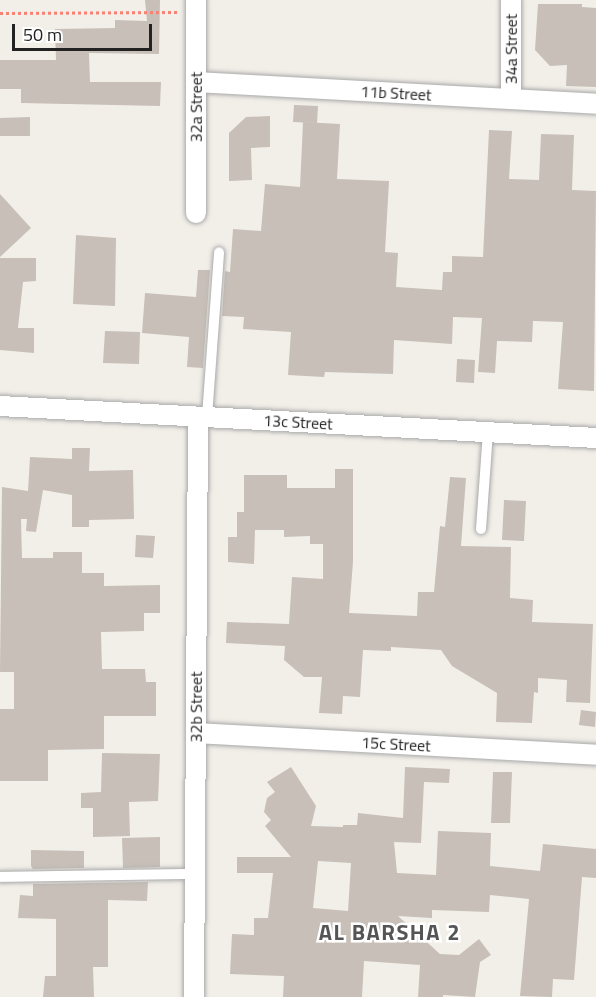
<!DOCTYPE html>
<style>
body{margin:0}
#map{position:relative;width:596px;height:997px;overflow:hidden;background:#f2efe9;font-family:"Titillium Web",sans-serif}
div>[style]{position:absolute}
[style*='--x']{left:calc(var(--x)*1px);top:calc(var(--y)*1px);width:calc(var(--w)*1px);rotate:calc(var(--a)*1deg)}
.building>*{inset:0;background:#c7bfb8}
.path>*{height:3px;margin-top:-1.5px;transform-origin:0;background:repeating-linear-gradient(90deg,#fa8072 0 3px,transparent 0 6px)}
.roads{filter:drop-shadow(0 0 2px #a9a9a9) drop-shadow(0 0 2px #a9a9a9)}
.service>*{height:10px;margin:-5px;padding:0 5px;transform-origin:5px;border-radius:5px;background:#fff}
.minor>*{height:20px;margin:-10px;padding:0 10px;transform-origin:10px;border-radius:10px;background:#fff}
span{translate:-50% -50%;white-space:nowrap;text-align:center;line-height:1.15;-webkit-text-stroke:5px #fff;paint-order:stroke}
.street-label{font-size:16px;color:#222}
.district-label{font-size:22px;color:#555;font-weight:700;letter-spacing:1.5px}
.scale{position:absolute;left:12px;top:24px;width:140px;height:27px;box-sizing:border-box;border:3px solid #222;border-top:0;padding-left:8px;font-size:18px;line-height:21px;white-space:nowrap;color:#222;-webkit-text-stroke:4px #fff;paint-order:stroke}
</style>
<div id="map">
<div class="building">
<i style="clip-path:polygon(145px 0,160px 0,159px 54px,89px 53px,90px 82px,161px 82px,160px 106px,21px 103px,21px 89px,0 89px,0 60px,56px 60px,55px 29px,115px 28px,115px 20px,147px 21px)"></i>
<i style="clip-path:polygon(538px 4px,582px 4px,582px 7px,596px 8px,596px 87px,566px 86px,567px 65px,550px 66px,535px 50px)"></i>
<i style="clip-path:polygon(294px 105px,318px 106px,317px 123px,293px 122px)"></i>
<i style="clip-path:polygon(270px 116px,270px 147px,251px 148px,252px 180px,229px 181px,229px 133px,246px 117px)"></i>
<i style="clip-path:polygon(30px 117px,30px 136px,0 136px,0 118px)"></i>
<i style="clip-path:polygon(303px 122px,340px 124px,337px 179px,389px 181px,385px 252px,398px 253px,396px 287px,442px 290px,443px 272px,452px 272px,452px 256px,483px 257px,489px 130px,512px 131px,509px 179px,539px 180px,541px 134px,574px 135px,572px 190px,596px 191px,594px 391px,558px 389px,563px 322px,533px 321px,532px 342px,497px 341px,495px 373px,478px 372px,482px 318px,453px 317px,452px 344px,394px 340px,393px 374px,325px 372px,324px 377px,288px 375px,291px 332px,243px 329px,244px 317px,222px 316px,225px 271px,230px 272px,233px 229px,261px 231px,265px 184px,300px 187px)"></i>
<i style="clip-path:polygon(0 194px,31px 228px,0 257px)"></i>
<i style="clip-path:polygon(76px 235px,116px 238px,115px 306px,73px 304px)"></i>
<i style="clip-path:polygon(0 258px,36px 258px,36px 281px,23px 282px,18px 328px,34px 328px,34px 353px,0 350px)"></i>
<i style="clip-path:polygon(198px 270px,210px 270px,203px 368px,187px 367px,189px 337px,142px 333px,145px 293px,196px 297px)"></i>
<i style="clip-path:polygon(105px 331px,140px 332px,139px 364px,103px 363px)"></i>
<i style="clip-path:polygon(457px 359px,475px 360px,474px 383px,456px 382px)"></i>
<i style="clip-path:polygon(72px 448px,90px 448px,89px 471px,133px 470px,134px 519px,89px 520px,89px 527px,72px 527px,72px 495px,43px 490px,36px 532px,26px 531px,27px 519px,21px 519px,22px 558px,53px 558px,53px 552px,82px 552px,82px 573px,104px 573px,104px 586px,160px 585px,160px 613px,144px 613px,144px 631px,101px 632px,102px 669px,145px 669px,146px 682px,156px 682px,156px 716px,104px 716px,104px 749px,48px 750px,48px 781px,0 781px,0 709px,14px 709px,14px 672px,0 672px,2px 487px,28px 491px,30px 457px,72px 459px)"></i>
<i style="clip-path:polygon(335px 469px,353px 469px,353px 562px,349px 613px,417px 616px,418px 592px,434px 592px,440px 526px,445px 527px,450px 477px,466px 478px,461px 546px,511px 547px,510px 598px,533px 600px,532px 622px,593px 624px,590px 703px,566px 702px,567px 680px,538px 678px,538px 693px,534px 692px,532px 723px,496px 722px,497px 693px,452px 666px,441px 650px,391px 647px,391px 651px,363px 650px,360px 697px,343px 696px,342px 714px,319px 713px,322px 677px,304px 677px,284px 660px,285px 646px,226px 643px,227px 622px,289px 624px,292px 577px,323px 579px,323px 544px,310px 544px,310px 536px,284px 537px,284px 530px,255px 530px,254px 564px,228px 562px,228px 537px,237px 537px,237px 512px,244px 512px,244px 475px,287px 475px,287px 488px,335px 488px)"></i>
<i style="clip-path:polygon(504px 500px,526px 501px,524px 541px,502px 540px)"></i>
<i style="clip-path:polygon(136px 535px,155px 536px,153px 558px,135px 557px)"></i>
<i style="clip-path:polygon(581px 710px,596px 712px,595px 727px,579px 725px)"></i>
<i style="clip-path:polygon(102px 753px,160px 754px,158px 801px,129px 802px,130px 836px,93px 837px,93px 808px,81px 808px,81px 793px,101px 792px)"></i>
<i style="clip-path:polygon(evenodd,291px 767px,316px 806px,311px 826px,343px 827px,343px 825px,357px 825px,358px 813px,403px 818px,405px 767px,450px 769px,449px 783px,424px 782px,421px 843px,394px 842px,397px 873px,436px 875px,438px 831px,491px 833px,490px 866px,540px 871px,543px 844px,596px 849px,596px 878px,582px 877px,574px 980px,553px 979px,552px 997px,520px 996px,529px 899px,490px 895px,489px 912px,432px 910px,432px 918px,398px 916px,440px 954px,459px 955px,479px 939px,491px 955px,480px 962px,475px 997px,443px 995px,443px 997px,418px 997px,420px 965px,364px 961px,362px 997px,283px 997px,284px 976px,230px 974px,232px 934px,254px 935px,254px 918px,268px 918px,273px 873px,237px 873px,237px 857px,291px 857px,265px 826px,271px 820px,264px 812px,267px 798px,275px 792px,267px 782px,291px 767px,318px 861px,351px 863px,348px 911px,313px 908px,318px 861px)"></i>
<i style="clip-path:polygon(493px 772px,512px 772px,510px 823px,491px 823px)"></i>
<i style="clip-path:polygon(160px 837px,160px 867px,123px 868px,122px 838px)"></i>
<i style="clip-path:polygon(31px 850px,84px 851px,84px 868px,33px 869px,31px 866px)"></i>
<i style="clip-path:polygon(148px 882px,147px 901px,108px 900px,108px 967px,93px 967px,94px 997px,43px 997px,45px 976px,56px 976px,56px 919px,18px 918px,20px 895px,33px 896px,33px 884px)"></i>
</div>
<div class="path">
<i style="--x:0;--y:13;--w:177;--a:-0.3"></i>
</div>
<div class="roads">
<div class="service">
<i style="--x:207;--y:417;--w:165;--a:-85.8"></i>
<i style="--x:481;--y:529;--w:97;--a:-85.9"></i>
<i style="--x:0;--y:877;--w:195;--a:-0.9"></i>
</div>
<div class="minor">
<i style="--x:196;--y:82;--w:401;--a:3.1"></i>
<i style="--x:511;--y:99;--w:99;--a:-90"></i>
<i style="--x:196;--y:213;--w:213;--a:-90"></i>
<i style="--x:0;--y:406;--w:597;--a:3.07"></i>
<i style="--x:196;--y:733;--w:401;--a:3.1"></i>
<i style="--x:194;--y:997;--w:580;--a:-89.6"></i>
</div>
</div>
<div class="street-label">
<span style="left:511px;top:49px;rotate:-90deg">34a Street</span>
<span style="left:396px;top:93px;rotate:3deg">11b Street</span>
<span style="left:196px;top:107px;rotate:-90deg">32a Street</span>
<span style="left:298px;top:422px;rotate:3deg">13c Street</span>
<span style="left:196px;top:707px;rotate:-90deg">32b Street</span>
<span style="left:396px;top:744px;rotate:3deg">15c Street</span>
</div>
<div class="district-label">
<span style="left:390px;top:933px">AL BARSHA 2</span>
</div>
<div class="scale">50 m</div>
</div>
